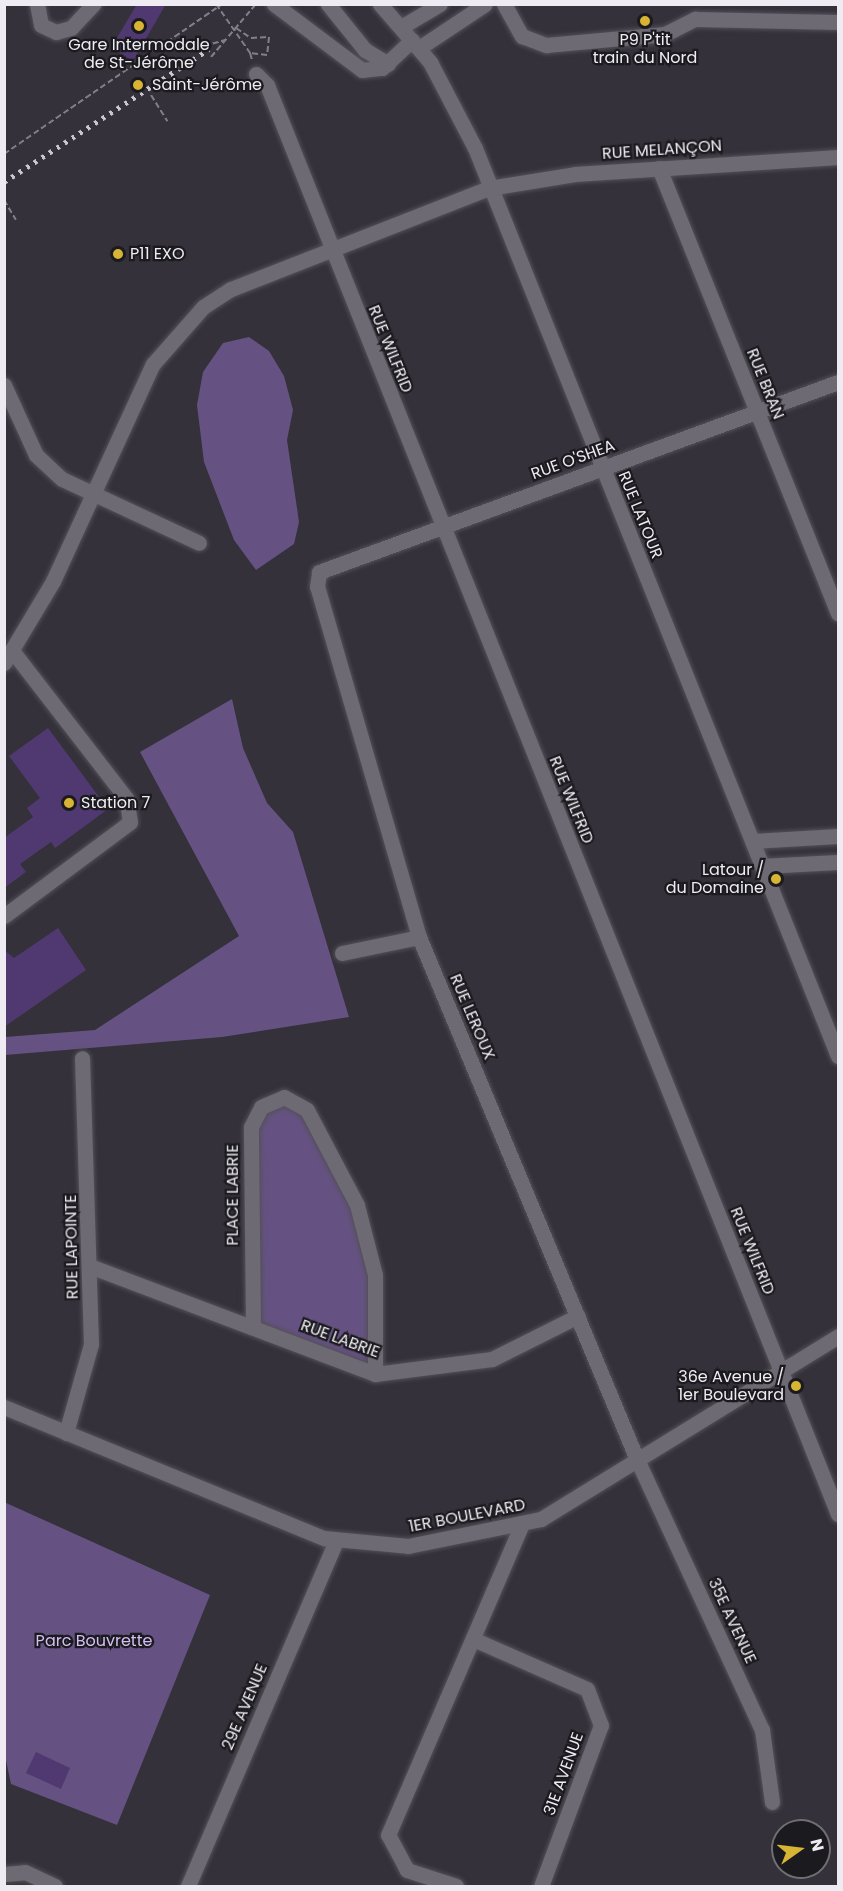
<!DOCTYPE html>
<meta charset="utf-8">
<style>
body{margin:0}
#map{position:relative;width:843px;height:1891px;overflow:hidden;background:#34313a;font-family:Poppins,sans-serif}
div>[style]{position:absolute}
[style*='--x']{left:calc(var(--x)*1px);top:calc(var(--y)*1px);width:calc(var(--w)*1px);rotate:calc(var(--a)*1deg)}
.green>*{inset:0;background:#655282}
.building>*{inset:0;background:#503970}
.path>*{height:2px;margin-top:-1px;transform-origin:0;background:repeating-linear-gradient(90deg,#827f87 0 6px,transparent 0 9px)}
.roads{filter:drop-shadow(0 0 2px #535057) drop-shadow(0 0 2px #535057)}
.minor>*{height:15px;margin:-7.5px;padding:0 7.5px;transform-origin:7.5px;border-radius:7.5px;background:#6d6a74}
.rail>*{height:4.5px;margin-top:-2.25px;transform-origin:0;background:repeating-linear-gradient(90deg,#c9c7cd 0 3px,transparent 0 9px)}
.dots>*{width:16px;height:16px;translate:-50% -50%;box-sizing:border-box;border:3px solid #1b1a1e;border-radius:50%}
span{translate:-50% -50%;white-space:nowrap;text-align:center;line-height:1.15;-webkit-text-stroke:4.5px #1b1a1e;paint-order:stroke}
.poi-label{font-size:16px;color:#eeecf2}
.left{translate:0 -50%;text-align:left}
.right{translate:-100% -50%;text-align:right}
.street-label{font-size:16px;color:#eeecf2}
.park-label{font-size:16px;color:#d2bef2}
.frame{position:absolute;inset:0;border:6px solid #eeecf2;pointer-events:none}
.north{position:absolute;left:771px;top:1819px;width:60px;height:60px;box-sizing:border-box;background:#1b1a1e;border:2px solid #6f6e73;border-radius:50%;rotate:76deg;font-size:16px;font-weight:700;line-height:24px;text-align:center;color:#eeecf2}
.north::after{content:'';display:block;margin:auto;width:21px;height:27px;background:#d8b434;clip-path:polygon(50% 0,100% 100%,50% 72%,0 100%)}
</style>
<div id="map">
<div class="green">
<i style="clip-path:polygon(249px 337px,269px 351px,284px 376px,293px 410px,287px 440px,299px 522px,294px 544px,256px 570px,234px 540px,204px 462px,197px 405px,203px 372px,223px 343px)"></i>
<i style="clip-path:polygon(232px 699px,243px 748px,267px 803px,293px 832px,349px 1017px,222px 1037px,5px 1055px,5px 1037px,95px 1030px,239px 936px,140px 752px)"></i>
<i style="clip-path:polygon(284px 1097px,327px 1142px,375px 1275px,375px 1374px,253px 1327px,249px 1169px,261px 1107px)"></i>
<i style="clip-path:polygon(4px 1502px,210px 1595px,117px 1825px,11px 1784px,4px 1751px)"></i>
</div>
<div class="building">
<i style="clip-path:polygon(137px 4px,166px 4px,133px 61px,111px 48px)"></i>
<i style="clip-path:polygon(48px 728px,108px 809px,55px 848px,51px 842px,20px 864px,26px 872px,4px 888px,4px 838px,33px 817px,27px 808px,40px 798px,9px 756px)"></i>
<i style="clip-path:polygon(58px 928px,86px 970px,4px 1027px,4px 950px,14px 958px)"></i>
<i style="clip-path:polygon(36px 1752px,70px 1768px,61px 1789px,26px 1773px)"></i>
</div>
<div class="path">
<i style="--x:216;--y:4;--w:60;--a:55.2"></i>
<i style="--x:236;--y:28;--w:18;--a:34"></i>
<i style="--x:251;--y:38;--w:18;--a:-3"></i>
<i style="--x:269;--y:37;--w:18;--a:96"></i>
<i style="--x:267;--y:55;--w:17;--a:-173"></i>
<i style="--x:250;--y:53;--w:7;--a:74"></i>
<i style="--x:204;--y:46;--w:22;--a:-16"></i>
<i style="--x:211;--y:57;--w:70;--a:-49.7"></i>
<i style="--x:151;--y:95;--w:31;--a:58"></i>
<i style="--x:4;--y:154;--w:265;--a:-34.5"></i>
<i style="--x:4;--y:200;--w:23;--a:59"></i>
</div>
<div class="roads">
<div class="minor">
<i style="--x:37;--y:4;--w:21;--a:79"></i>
<i style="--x:41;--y:25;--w:17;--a:25"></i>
<i style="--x:56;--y:32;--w:16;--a:-15"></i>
<i style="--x:71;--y:28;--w:33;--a:-47"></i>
<i style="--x:274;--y:4;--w:110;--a:36.9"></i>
<i style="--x:362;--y:70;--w:20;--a:-6"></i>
<i style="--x:382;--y:68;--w:41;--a:-43"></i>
<i style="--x:328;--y:4;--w:59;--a:51.2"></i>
<i style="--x:365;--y:50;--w:27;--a:31"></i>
<i style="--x:380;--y:4;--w:77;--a:49.2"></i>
<i style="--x:430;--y:62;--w:97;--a:62.4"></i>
<i style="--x:475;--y:148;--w:978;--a:68.21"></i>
<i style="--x:504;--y:4;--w:37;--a:61"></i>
<i style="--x:522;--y:36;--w:26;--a:21"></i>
<i style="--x:546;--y:45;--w:120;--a:-5.3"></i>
<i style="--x:665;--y:34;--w:34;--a:-27"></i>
<i style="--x:695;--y:19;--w:143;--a:1.2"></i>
<i style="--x:401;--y:27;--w:45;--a:-30.5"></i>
<i style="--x:419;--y:48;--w:79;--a:-33.7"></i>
<i style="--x:256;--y:74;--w:16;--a:45"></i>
<i style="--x:267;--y:85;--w:1539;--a:68.22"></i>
<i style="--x:659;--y:168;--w:480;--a:68.1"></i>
<i style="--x:4;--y:385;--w:77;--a:65.4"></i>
<i style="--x:36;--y:455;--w:35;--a:43"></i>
<i style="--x:62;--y:479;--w:151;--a:25"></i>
<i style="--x:4;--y:663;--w:96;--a:-59.1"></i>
<i style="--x:53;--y:581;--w:239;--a:-65.3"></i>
<i style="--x:153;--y:364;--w:76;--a:-48.7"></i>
<i style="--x:203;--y:307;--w:33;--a:-33"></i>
<i style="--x:231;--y:289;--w:277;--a:-21.4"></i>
<i style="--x:489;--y:188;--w:87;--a:-9.2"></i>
<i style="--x:575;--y:174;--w:264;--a:-3.7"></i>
<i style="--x:752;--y:841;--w:86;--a:-3.3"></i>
<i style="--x:762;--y:866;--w:76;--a:-3"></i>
<i style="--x:4;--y:916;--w:157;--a:-36.7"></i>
<i style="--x:130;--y:822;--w:24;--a:-99"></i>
<i style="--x:126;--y:798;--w:185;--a:-127.7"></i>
<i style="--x:342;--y:953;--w:79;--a:-11.7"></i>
<i style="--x:92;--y:1267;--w:303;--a:20.7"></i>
<i style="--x:375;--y:1374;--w:118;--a:-7.3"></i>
<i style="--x:492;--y:1359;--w:96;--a:-26.6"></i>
<i style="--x:253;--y:1327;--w:200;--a:-90.6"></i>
<i style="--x:251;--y:1127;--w:22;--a:-63"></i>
<i style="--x:261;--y:1107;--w:25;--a:-23"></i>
<i style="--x:284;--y:1097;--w:26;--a:29"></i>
<i style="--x:307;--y:1110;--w:107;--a:62.2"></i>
<i style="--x:357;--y:1205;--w:72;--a:75.6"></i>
<i style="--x:375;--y:1275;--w:99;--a:90"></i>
<i style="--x:4;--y:1407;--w:346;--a:22.3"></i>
<i style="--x:324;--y:1538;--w:84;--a:5.4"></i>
<i style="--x:408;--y:1546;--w:136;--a:-11.5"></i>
<i style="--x:541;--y:1519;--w:349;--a:-31.6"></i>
<i style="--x:66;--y:1433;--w:92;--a:-74.3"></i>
<i style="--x:91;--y:1344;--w:286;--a:-91.8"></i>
<i style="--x:473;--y:1639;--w:124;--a:23.7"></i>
<i style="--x:587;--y:1689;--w:39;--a:69"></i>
<i style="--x:601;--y:1725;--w:172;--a:110.4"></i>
<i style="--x:772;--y:1802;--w:73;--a:-97.9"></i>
<i style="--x:762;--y:1730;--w:295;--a:-114.8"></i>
<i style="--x:638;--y:1462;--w:569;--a:-112.64"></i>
<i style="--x:419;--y:937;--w:365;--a:-106.2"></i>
<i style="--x:317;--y:587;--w:15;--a:-82"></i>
<i style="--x:319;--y:572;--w:553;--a:-20.11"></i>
<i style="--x:4;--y:1874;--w:21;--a:-5"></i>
<i style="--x:25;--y:1872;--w:33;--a:25"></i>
<i style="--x:188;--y:1886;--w:375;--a:-66.8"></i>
<i style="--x:456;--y:1886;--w:52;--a:-161.9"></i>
<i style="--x:407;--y:1870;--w:40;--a:-118"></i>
<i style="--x:388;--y:1835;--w:336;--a:-66.7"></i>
</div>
</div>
<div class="rail">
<i style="--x:4;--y:182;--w:244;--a:-33"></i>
</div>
<div class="dots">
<i style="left:645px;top:21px;background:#d8b434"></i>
<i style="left:139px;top:26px;background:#d8b434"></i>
<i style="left:138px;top:85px;background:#d8b434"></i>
<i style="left:118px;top:254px;background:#d8b434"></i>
<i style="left:69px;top:803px;background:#d8b434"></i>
<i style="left:776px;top:879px;background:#d8b434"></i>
<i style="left:796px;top:1386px;background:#d8b434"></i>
</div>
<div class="poi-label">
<span style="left:645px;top:49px">P9 P'tit<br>train du Nord</span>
<span style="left:139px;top:54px">Gare Intermodale<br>de St-Jérôme</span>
<span class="left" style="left:152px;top:85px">Saint-Jérôme</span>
<span class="left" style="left:130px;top:254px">P11 EXO</span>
<span class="left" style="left:81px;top:803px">Station 7</span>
<span class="right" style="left:764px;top:879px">Latour /<br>du Domaine</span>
<span class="right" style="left:784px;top:1386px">36e Avenue /<br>1er Boulevard</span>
</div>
<div class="street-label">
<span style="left:662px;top:150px;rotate:-4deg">RUE MELANÇON</span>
<span style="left:390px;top:349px;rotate:68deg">RUE WILFRID</span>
<span style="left:765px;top:384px;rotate:68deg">RUE BRAN</span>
<span style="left:573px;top:460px;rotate:-20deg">RUE O'SHEA</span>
<span style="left:640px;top:515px;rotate:68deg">RUE LATOUR</span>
<span style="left:571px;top:800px;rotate:68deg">RUE WILFRID</span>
<span style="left:472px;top:1017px;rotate:67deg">RUE LEROUX</span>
<span style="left:233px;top:1195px;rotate:-90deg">PLACE LABRIE</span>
<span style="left:72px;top:1247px;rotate:-91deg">RUE LAPOINTE</span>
<span style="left:752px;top:1251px;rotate:68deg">RUE WILFRID</span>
<span style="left:340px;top:1339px;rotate:20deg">RUE LABRIE</span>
<span style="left:467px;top:1516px;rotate:-11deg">1ER BOULEVARD</span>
<span style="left:732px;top:1621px;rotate:65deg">35E AVENUE</span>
<span style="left:245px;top:1707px;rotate:-67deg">29E AVENUE</span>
<span style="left:564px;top:1774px;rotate:-70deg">31E AVENUE</span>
</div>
<div class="park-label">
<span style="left:94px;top:1641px">Parc Bouvrette</span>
</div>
<div class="frame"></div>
<div class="north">N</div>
</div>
